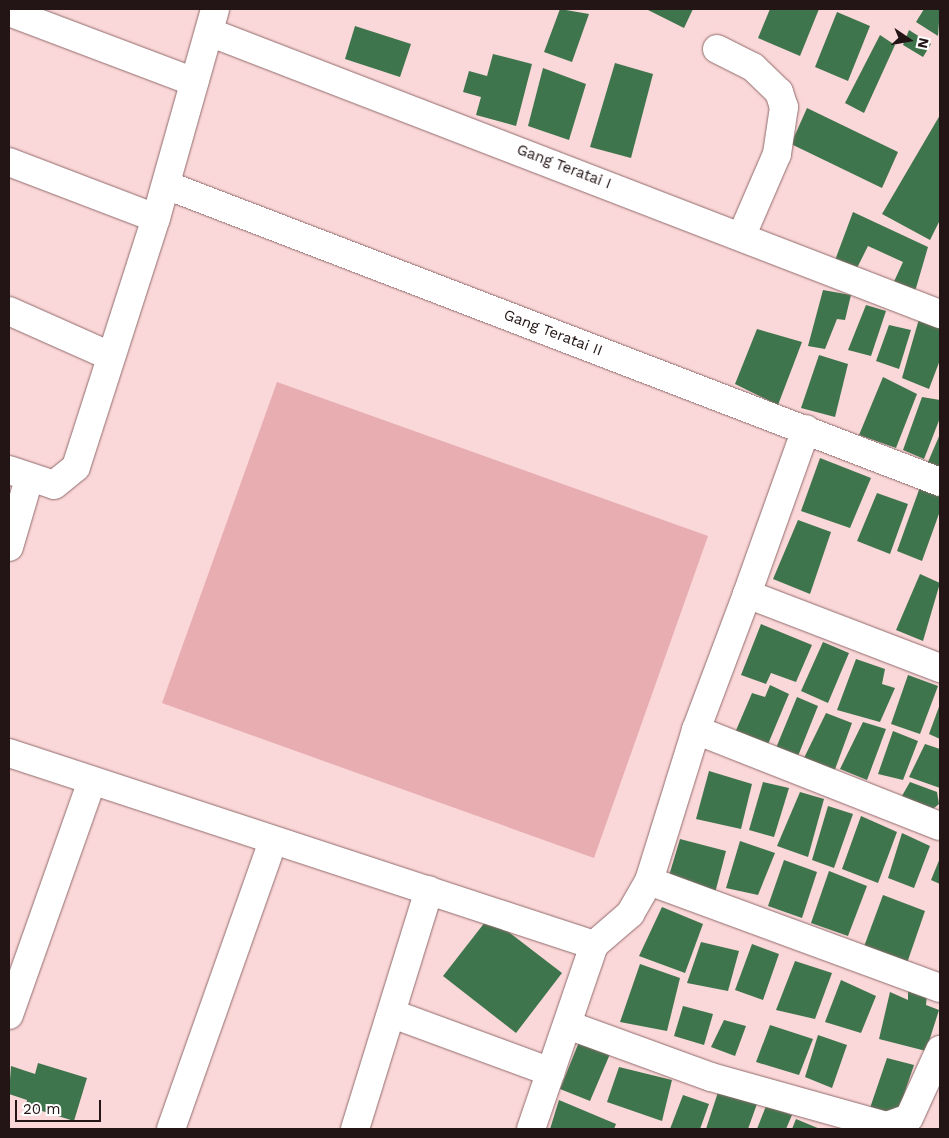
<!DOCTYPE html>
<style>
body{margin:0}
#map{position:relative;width:949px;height:1138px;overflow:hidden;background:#fad7d8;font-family:"Work Sans",sans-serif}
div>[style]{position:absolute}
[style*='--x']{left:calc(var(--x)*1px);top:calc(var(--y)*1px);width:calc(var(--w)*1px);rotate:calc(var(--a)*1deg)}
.green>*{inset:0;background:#e7adb1}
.building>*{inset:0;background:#3f754d}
.roads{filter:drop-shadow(0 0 1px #916b6d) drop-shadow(0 0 1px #916b6d)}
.street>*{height:28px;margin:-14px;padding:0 14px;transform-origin:14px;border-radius:14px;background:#fff}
span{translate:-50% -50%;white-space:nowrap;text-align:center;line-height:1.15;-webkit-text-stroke:4.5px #fff;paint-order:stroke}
.street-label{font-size:15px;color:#231415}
.frame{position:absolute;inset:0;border:10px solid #231415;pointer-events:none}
.north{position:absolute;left:884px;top:15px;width:50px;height:50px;-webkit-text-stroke:4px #fff;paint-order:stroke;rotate:102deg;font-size:14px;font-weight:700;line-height:20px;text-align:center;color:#231415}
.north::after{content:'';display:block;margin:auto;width:18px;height:22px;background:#231415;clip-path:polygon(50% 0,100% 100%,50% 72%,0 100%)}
.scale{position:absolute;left:15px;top:1100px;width:86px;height:22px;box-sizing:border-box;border:2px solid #231415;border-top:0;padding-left:6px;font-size:15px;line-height:18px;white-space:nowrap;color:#231415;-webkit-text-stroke:4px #fff;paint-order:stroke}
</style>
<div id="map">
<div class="green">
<i style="clip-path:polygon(277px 382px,708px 536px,594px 858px,162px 703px)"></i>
</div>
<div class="building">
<i style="clip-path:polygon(560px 9px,589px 14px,572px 62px,544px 52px)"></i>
<i style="clip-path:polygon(646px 9px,693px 9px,684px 28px)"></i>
<i style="clip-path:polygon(770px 9px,819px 9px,800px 56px,758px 38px)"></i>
<i style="clip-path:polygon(924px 9px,940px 9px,938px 36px,916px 22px)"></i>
<i style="clip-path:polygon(837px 12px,870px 26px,848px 81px,815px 67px)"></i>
<i style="clip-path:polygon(355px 26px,411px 44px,400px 77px,345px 59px)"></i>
<i style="clip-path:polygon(909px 30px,931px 44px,923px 57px,903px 45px)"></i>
<i style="clip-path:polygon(880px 35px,895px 45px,864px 113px,845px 103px)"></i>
<i style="clip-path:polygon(493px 54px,532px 64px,516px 126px,476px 115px,481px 97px,463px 92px,469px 71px,487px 76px)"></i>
<i style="clip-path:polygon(615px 63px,653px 74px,631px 158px,590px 147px)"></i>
<i style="clip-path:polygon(543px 68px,586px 84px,569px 140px,528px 126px)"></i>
<i style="clip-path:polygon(807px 108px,898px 152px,882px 188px,791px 144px)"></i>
<i style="clip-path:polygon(940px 115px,940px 220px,930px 240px,882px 214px)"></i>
<i style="clip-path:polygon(853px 212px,928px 247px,914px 295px,891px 288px,903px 262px,868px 246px,855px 272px,834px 263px)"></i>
<i style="clip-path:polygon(823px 290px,851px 295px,845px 320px,837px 319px,825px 349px,808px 346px)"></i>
<i style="clip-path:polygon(866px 305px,886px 311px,871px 356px,848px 350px)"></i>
<i style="clip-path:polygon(919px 319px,940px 326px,940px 360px,929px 389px,902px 378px)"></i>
<i style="clip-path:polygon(889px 325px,911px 330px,899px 369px,876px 361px)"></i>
<i style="clip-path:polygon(757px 329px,802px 342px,778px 405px,735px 384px)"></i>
<i style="clip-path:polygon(819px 355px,848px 364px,835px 417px,801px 408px)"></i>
<i style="clip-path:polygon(883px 377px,917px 394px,896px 448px,859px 435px)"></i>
<i style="clip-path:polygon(922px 397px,940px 400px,940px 418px,924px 459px,903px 450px)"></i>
<i style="clip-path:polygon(940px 434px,940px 475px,925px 469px)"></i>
<i style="clip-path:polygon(820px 458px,871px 478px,850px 528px,801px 511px)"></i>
<i style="clip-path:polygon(920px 487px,940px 497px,940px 511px,922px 561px,897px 551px)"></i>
<i style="clip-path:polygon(877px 493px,908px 504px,890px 554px,857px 541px)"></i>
<i style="clip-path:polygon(798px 520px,831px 532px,810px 594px,773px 579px)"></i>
<i style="clip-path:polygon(920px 574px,940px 583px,923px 641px,896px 630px)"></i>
<i style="clip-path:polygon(761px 624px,812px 645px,796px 682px,771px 673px,766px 684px,741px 675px)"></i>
<i style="clip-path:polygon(823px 642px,849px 653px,828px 703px,801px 691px)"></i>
<i style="clip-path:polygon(856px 659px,885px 669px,882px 684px,895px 688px,880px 722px,837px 710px)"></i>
<i style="clip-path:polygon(908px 675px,938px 686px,920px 734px,891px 724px)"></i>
<i style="clip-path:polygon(770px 685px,789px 694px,766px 749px,734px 735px,752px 693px,765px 697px)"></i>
<i style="clip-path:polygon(797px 697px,818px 706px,798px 756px,776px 748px)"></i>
<i style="clip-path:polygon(940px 704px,940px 739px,929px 734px)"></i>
<i style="clip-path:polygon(826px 713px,852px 723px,834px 772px,804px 758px)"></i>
<i style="clip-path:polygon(863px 722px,886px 729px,867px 780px,840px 769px)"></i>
<i style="clip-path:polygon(893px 731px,918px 741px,903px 780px,878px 774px)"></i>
<i style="clip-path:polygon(925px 744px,940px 749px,940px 788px,909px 777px)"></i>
<i style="clip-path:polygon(709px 771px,752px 784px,741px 829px,696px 819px)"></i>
<i style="clip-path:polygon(763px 782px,789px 788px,774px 837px,749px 830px)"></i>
<i style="clip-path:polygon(910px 782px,937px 792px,939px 804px,928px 813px,899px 801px)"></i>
<i style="clip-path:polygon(800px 792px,824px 799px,808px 857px,777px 846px)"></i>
<i style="clip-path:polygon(828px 806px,853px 814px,834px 868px,812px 860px)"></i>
<i style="clip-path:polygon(861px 816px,897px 832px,878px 883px,842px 869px)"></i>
<i style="clip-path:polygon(902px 833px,930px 846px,914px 888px,888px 878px)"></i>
<i style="clip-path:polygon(680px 839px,726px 851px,715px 893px,668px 879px)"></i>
<i style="clip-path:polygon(740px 841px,775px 853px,758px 895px,726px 888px)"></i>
<i style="clip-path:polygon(940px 858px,940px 884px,931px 880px)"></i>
<i style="clip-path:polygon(784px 860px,817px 872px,802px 918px,768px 906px)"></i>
<i style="clip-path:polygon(829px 871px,867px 886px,848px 936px,811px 923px)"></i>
<i style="clip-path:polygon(883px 895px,925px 911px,906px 966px,862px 952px)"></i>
<i style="clip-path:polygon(662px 907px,703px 924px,685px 973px,639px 956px)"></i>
<i style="clip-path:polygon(489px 917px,562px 973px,516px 1033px,443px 976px)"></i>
<i style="clip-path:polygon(701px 942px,739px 951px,728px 991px,687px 983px)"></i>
<i style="clip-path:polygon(752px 944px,779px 954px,763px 1000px,735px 990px)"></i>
<i style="clip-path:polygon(795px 961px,832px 973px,815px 1019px,776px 1010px)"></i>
<i style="clip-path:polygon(640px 964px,680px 978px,667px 1031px,620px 1022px)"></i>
<i style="clip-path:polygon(841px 980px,876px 996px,861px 1033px,825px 1022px)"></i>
<i style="clip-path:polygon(908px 989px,927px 994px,926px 1005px,939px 1010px,926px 1051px,879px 1039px,890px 992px,908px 1000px)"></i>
<i style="clip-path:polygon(683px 1006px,713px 1014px,704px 1045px,674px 1036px)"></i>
<i style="clip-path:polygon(724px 1020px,746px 1026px,735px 1056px,711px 1047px)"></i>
<i style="clip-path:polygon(770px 1025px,813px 1039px,799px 1075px,756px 1062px)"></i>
<i style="clip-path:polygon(818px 1035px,847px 1045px,832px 1088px,805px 1077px)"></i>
<i style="clip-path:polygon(579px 1042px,610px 1054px,590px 1101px,560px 1089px)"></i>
<i style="clip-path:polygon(887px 1058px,914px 1065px,896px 1118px,870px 1108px)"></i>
<i style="clip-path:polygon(38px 1063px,87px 1078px,74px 1121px,26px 1106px,27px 1100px,9px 1094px,11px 1066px,35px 1074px)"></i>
<i style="clip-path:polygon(619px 1067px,672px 1080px,662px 1121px,607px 1102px)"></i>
<i style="clip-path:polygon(719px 1089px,758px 1101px,748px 1129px,706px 1129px)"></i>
<i style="clip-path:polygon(683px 1095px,709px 1104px,700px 1129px,670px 1129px)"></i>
<i style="clip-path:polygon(559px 1100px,616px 1124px,614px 1129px,550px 1129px)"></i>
<i style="clip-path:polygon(766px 1106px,792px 1115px,786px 1129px,757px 1129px)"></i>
<i style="clip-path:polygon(796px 1119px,820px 1129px,792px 1129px)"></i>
</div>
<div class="roads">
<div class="street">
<i style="--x:9;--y:12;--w:198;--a:20.7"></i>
<i style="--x:209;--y:32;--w:784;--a:21.1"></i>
<i style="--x:717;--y:49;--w:40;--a:26.6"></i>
<i style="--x:753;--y:67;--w:36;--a:44"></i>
<i style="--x:779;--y:92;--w:16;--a:72"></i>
<i style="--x:784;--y:107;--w:48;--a:98.5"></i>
<i style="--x:777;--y:154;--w:88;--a:113.4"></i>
<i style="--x:9;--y:162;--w:157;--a:20.9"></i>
<i style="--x:166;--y:185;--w:829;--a:20.99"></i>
<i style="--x:9;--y:311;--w:108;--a:24"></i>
<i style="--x:9;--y:470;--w:47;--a:18.4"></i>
<i style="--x:54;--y:485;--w:28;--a:-39"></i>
<i style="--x:76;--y:467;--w:262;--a:-72.2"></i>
<i style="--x:156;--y:218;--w:217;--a:-74.2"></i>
<i style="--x:9;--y:547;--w:71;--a:-73.6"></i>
<i style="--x:747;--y:594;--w:175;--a:-70.3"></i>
<i style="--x:696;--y:730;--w:262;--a:21.5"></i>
<i style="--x:9;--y:753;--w:616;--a:18.17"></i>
<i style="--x:594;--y:945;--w:48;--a:-40.7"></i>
<i style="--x:630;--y:914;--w:38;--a:-60"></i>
<i style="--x:649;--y:881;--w:158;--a:-72.7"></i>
<i style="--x:696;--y:730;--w:145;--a:-69.4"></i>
<i style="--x:747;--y:594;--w:207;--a:21"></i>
<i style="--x:649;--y:881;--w:310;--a:20.2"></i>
<i style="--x:393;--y:1014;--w:168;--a:20.2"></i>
<i style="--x:9;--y:1015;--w:246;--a:-70.5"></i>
<i style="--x:568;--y:1025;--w:152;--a:20"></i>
<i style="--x:711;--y:1077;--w:183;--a:15.6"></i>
<i style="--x:887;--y:1126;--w:23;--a:-20"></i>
<i style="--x:909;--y:1118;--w:75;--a:-65.5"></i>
<i style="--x:171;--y:1129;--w:303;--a:-70.5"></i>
<i style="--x:355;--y:1129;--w:250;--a:-72.8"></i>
<i style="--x:531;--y:1129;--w:194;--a:-71.1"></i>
</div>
</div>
<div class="street-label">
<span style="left:564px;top:167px;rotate:21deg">Gang Teratai I</span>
<span style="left:553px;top:333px;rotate:21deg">Gang Teratai II</span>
</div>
<div class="frame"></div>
<div class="north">N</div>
<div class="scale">20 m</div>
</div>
